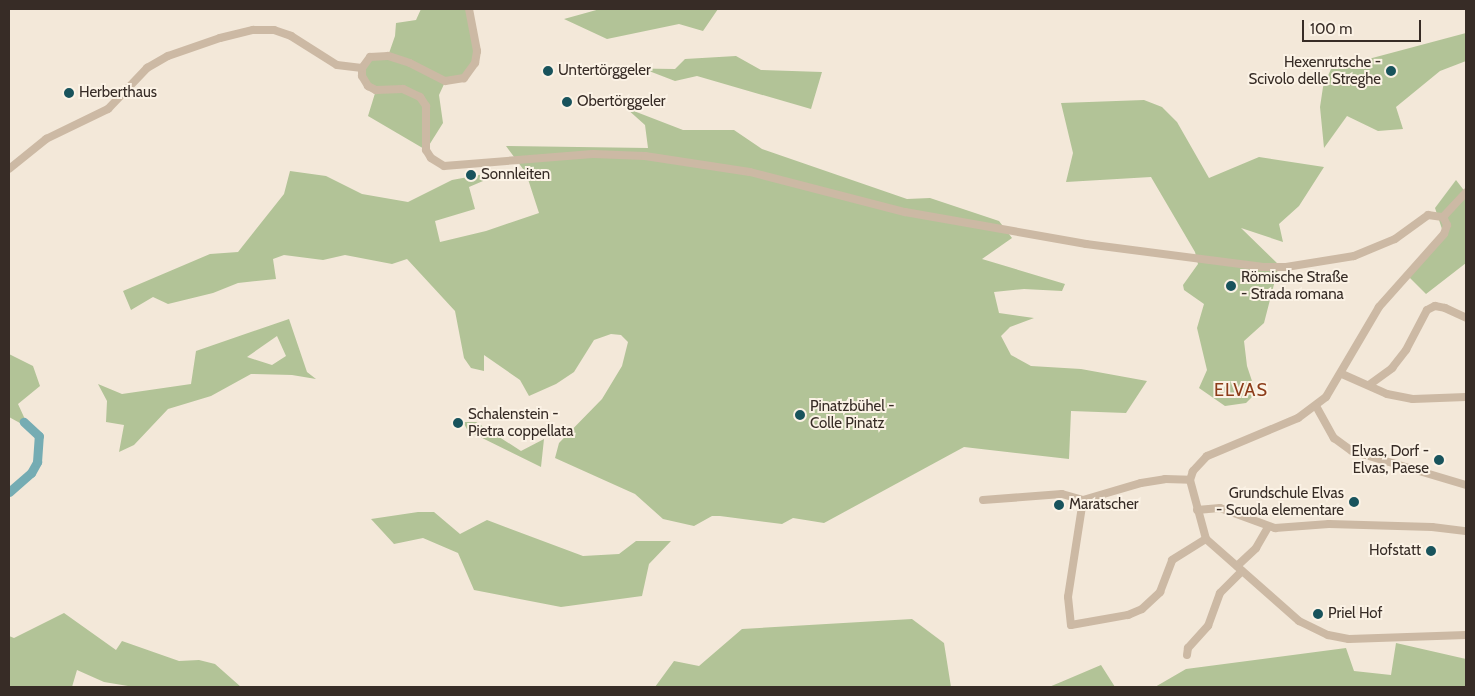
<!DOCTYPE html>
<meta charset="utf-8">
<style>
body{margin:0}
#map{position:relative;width:1475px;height:696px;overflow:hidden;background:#f3e8d9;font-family:Cabin,sans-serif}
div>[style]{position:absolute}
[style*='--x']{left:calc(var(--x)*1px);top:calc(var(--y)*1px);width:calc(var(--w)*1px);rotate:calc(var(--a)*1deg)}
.green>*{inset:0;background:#b2c397}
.canal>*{height:9px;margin:-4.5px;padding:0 4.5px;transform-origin:4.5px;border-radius:4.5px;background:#75acb3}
.minor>*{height:8px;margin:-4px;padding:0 4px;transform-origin:4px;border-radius:4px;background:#ccb9a4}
.dots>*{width:14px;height:14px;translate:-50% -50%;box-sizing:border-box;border:2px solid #fbf2e5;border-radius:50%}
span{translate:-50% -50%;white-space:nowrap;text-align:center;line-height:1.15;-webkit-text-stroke:4px #fbf2e5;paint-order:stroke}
.poi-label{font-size:15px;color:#372c26}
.right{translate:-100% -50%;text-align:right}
.left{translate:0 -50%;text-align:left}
.quarter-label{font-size:18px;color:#8c3c19;letter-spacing:1px}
.frame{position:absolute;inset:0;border:10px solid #372c26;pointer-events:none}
.scale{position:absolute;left:1302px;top:20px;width:119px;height:22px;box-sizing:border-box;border:2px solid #372c26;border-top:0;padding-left:6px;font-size:15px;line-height:18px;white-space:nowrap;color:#372c26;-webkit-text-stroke:4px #fbf2e5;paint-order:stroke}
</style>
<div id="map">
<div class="green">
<i style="clip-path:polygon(421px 9px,469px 9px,477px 51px,470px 73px,445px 82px,439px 95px,443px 123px,426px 150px,368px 116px,376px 90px,368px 86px,362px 68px,365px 62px,388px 56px,395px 36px,396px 23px,416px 20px)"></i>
<i style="clip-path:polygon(600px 9px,718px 9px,703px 31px,679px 24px,607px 39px,564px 19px)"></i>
<i style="clip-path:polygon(1466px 33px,1466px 61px,1440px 71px,1396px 107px,1403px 129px,1378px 131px,1347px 116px,1324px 148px,1320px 107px,1323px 87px,1331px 69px)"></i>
<i style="clip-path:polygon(736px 56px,761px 70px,822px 72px,811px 109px,697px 76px,675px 81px,649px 71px,606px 72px,605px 68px,675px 69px,685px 59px)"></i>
<i style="clip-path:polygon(1144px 100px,1162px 107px,1177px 122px,1209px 178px,1259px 157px,1324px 167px,1299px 206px,1279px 224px,1283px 242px,1241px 228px,1279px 265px,1264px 323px,1244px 341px,1247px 366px,1256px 393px,1246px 403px,1225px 406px,1199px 388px,1207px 370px,1197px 328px,1204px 304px,1184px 290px,1183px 285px,1198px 264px,1195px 252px,1151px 177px,1066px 182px,1073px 153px,1061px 103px)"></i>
<i style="clip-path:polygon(626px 108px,683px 130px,734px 130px,762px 149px,907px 199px,930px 198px,999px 221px,1012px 238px,982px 259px,1065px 284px,1062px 291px,1024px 289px,994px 292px,999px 313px,1034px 318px,1010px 327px,1001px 336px,1011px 355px,1031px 366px,1081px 369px,1147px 381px,1126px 413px,1071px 411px,1069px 459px,964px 447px,824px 523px,793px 518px,782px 524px,720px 516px,712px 516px,694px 526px,663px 519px,635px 494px,555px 458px,559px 443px,602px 399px,622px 366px,628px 342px,621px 335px,611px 334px,594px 340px,574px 372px,556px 384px,529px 396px,520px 380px,484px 355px,484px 371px,471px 368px,464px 358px,455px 311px,407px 259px,392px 264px,345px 255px,323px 260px,284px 255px,273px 259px,276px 279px,238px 283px,213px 293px,168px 304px,153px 297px,131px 310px,123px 291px,210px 254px,238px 252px,284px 194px,290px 171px,326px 176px,362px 194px,408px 202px,452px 180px,511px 169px,469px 187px,475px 209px,435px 221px,440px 242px,486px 231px,539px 213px,526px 173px,506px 146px,648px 148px,645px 125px)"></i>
<i style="clip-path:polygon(1456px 180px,1466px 193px,1466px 263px,1426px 294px,1406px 274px,1443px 232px,1435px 208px)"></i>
<i style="clip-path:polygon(evenodd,289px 319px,307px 372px,316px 379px,292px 375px,251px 374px,211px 396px,168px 409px,134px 445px,119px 452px,124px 425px,106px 422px,107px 401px,98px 384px,122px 394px,191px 384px,196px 351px,289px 319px,277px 336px,286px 356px,272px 365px,247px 357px,277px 336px)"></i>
<i style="clip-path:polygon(9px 354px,33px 366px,40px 386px,18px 404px,29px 428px,9px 417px)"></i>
<i style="clip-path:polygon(463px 422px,476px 422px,521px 451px,544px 439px,541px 467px,468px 431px)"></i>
<i style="clip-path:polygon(418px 512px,434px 512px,460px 534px,487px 520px,583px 556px,619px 554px,636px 541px,671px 541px,649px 564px,642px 596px,561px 607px,474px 590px,458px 553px,423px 538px,394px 544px,371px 519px)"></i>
<i style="clip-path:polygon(64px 613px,116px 650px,122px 641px,179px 661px,199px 660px,215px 664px,241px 687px,134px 687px,104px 682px,77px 670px,72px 687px,9px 687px,9px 636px,14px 638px)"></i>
<i style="clip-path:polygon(912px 619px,944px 643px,951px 687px,655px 687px,674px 661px,699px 666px,742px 629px)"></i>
<i style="clip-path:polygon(1396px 643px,1466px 659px,1466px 687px,1155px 687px,1186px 669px,1346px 648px,1354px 671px,1391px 675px)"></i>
<i style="clip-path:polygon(1101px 665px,1115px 687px,1049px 687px,1061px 682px)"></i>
</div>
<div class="canal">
<i style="--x:9;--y:492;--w:29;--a:-41"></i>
<i style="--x:31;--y:473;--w:13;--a:-61"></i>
<i style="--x:37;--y:462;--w:26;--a:-86"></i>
<i style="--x:39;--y:436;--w:21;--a:-137"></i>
</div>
<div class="minor">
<i style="--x:469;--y:9;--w:43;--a:79.2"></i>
<i style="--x:477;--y:51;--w:12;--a:99"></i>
<i style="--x:475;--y:63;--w:19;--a:126"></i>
<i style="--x:464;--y:78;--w:19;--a:171"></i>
<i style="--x:445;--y:81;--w:39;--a:-153"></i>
<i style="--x:410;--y:63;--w:23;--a:-162"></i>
<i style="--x:388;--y:56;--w:18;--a:177"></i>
<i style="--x:370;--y:57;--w:14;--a:126"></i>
<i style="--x:362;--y:68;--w:8;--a:90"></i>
<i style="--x:362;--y:76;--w:12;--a:59"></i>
<i style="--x:368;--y:86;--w:9;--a:27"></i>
<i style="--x:376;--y:90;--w:27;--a:-2"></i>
<i style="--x:403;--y:89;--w:19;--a:25"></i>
<i style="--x:420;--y:97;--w:11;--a:56"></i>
<i style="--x:426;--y:106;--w:44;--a:90"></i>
<i style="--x:426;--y:150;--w:9;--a:58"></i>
<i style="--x:431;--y:158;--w:15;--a:32"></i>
<i style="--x:444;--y:166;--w:149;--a:-4.6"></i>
<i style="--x:593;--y:154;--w:52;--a:2.2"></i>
<i style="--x:645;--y:156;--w:106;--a:8.7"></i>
<i style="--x:750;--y:172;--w:160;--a:14.5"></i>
<i style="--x:905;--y:212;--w:184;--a:10"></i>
<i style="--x:1086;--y:244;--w:177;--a:7.4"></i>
<i style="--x:1262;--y:267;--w:24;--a:0"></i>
<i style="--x:1286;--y:267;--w:69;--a:-9.2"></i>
<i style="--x:1354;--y:256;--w:44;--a:-22.5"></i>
<i style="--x:1395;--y:239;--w:41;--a:-36"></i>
<i style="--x:1428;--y:215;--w:15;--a:8"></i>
<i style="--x:9;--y:169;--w:48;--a:-39"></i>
<i style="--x:46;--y:139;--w:69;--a:-25.8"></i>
<i style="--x:108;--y:109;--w:57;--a:-46.4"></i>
<i style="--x:147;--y:68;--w:24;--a:-30"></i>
<i style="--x:168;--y:56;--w:55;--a:-19.1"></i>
<i style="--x:220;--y:38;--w:34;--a:-14"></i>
<i style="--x:253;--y:30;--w:21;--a:0"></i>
<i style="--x:274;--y:30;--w:18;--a:19"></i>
<i style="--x:291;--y:36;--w:54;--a:32.2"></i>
<i style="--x:337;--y:65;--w:25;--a:7"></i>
<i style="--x:1443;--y:217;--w:9;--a:63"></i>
<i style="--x:1447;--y:225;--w:9;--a:108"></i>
<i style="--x:1444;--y:234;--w:98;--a:131.7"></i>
<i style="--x:1379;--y:307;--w:104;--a:120.5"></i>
<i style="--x:1326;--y:397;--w:35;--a:143"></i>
<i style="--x:1298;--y:418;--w:99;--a:157.3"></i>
<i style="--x:1207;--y:456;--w:21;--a:133"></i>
<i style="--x:1193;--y:471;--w:9;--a:108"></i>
<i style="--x:1190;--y:480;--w:61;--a:74.8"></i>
<i style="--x:1206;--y:539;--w:124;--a:41.4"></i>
<i style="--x:1299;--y:621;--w:32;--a:26"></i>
<i style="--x:1328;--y:635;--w:21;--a:11"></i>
<i style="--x:1349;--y:639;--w:117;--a:-2"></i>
<i style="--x:1443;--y:217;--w:34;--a:-47"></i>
<i style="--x:1342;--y:374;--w:49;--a:24"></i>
<i style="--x:1387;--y:394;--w:26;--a:11"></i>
<i style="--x:1413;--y:399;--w:53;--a:-2.2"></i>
<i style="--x:1369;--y:385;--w:29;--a:-36"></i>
<i style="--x:1392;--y:368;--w:23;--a:-52"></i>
<i style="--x:1406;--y:350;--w:45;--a:-62.3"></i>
<i style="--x:1427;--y:310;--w:9;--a:-27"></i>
<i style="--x:1435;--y:306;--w:10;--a:11"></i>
<i style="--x:1445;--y:308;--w:23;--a:25"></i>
<i style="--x:1316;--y:406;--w:37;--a:61"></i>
<i style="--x:1334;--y:438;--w:22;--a:36"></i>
<i style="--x:1352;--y:451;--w:119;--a:16.6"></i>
<i style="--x:983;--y:500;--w:79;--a:-4.3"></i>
<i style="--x:1062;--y:494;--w:22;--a:16"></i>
<i style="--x:1083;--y:500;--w:60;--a:-16.3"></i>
<i style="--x:1141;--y:483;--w:24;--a:-9"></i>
<i style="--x:1165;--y:479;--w:25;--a:2"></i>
<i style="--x:1083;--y:500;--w:98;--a:98.8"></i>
<i style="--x:1068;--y:597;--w:28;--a:84"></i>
<i style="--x:1071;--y:625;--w:58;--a:-10"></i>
<i style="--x:1128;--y:615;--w:15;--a:-23"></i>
<i style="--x:1142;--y:609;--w:25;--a:-43"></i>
<i style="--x:1160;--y:592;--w:34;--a:-69"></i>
<i style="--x:1172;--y:560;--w:40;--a:-32"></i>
<i style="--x:1197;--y:510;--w:23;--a:-5"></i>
<i style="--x:1220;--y:508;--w:59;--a:20"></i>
<i style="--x:1275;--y:528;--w:54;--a:-4.2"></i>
<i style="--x:1329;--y:524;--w:103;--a:1.7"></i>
<i style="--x:1432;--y:527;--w:34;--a:7"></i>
<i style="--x:1237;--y:566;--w:26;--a:-43"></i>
<i style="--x:1256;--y:548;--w:24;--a:-60"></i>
<i style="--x:1187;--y:655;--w:7;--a:-82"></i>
<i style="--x:1188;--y:648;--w:30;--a:-48"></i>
<i style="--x:1208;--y:626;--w:35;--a:-70"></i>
<i style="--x:1220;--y:593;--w:31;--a:-45"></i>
</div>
<div class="dots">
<i style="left:548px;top:71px;background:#18535c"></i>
<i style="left:1391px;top:71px;background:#18535c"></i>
<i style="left:69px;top:93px;background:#18535c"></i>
<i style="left:567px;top:102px;background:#18535c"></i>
<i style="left:471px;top:175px;background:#18535c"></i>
<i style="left:1231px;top:286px;background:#18535c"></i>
<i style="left:800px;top:415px;background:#18535c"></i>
<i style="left:458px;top:423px;background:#18535c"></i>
<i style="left:1439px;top:460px;background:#18535c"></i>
<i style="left:1354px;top:502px;background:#18535c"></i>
<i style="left:1059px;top:505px;background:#18535c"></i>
<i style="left:1431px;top:551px;background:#18535c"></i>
<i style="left:1318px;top:614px;background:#18535c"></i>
</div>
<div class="poi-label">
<span class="right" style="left:1381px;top:71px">Hexenrutsche -<br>Scivolo delle Streghe</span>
<span class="left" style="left:558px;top:71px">Untertörggeler</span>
<span class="left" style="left:79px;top:93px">Herberthaus</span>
<span class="left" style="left:577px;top:102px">Obertörggeler</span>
<span class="left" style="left:481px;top:175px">Sonnleiten</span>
<span class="left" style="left:1241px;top:286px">Römische Straße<br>- Strada romana</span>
<span class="left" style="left:810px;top:415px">Pinatzbühel -<br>Colle Pinatz</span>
<span class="left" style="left:468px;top:423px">Schalenstein -<br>Pietra coppellata</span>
<span class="right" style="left:1429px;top:460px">Elvas, Dorf -<br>Elvas, Paese</span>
<span class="right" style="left:1344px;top:502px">Grundschule Elvas<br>- Scuola elementare</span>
<span class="left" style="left:1069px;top:505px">Maratscher</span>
<span class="right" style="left:1421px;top:551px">Hofstatt</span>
<span class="left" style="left:1328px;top:614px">Priel Hof</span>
</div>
<div class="quarter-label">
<span style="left:1241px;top:390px">ELVAS</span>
</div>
<div class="frame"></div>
<div class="scale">100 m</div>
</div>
